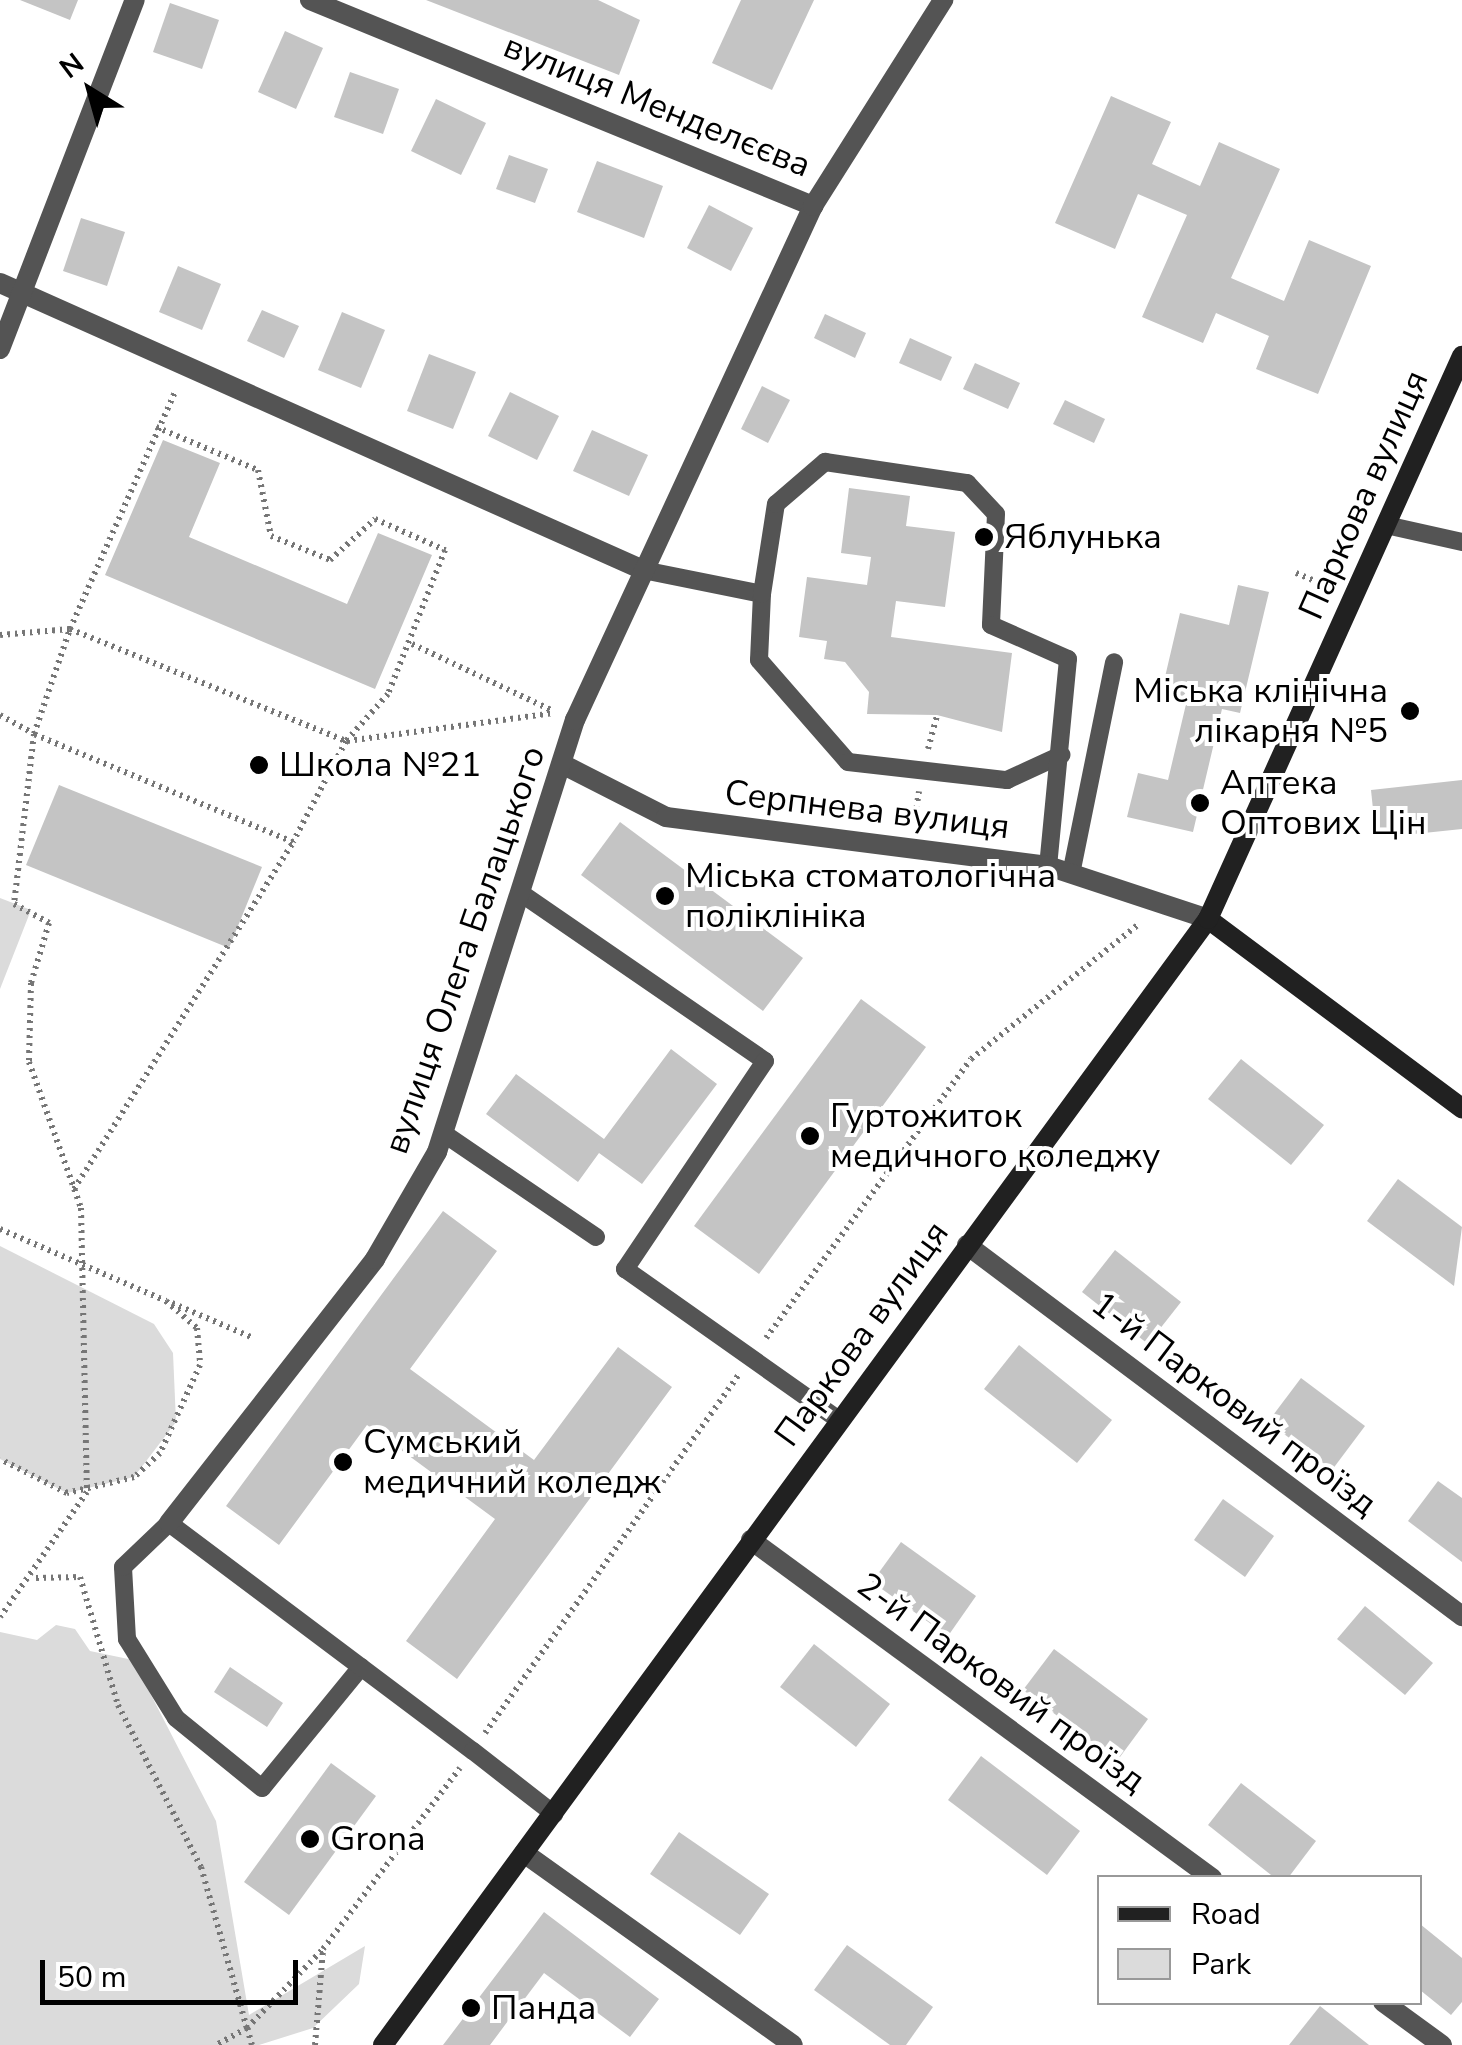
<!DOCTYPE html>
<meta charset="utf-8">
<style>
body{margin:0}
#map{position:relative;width:1462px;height:2045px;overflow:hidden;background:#fff;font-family:"Nunito Sans",sans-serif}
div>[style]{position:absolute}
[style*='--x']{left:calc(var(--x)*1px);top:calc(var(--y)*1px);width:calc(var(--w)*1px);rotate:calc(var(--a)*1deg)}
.green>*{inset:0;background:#dbdbdb}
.building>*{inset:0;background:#c4c4c4}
.path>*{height:6px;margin-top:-3px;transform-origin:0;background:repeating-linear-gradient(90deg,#767676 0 2.5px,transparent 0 7.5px)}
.lane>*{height:18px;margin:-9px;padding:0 9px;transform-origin:9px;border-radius:9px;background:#545454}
.street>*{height:20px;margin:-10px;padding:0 10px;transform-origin:10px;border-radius:10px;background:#545454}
.secondary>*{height:20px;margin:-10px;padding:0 10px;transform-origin:10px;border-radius:10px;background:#212121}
.dots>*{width:28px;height:28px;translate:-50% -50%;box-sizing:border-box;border:5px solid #fff;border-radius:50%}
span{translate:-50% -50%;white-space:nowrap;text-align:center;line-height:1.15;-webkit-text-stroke:8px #fff;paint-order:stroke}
.street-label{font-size:35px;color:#000}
.poi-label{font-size:35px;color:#000}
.left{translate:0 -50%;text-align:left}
.right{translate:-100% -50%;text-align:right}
.legend{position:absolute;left:1097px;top:1875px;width:325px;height:130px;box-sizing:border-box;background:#fff;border:2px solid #999;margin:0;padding:12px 18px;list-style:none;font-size:30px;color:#000}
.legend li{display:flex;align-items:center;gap:20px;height:50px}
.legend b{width:50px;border:2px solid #999}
.north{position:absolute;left:40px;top:40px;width:100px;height:100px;-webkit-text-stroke:8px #fff;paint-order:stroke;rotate:323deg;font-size:28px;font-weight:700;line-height:40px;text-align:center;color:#000}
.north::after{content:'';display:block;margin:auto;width:35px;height:45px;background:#000;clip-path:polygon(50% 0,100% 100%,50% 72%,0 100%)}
.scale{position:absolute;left:40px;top:1960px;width:258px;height:45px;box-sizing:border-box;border:5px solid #000;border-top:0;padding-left:12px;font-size:30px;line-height:35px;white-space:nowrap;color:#000;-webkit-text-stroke:8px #fff;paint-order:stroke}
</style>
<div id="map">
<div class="green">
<i style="clip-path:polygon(0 898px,31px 910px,0 989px)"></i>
<i style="clip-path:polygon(0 1246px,154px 1324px,173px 1353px,176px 1422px,134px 1477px,67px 1493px,0 1459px)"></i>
<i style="clip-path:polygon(56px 1625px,75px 1629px,90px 1651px,133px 1660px,216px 1821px,249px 2015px,365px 1946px,359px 1984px,313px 2028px,259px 2045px,0 2045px,0 1632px,37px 1640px)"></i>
</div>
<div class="building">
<i style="clip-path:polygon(20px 0,78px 0,70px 20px)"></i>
<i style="clip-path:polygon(426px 0,598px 0,640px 20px,619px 75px)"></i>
<i style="clip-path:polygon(741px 0,814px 0,772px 90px,712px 63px)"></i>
<i style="clip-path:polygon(170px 3px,219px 20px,202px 69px,153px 52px)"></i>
<i style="clip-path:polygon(285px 31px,323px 48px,296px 109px,258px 92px)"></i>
<i style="clip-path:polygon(350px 72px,399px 89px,383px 134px,334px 117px)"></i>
<i style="clip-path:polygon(1111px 96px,1171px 122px,1152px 164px,1200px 186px,1219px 142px,1280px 169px,1231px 278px,1284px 301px,1309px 240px,1371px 266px,1318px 394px,1256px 369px,1269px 336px,1216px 313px,1203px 343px,1142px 317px,1187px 215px,1138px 194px,1115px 249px,1055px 223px)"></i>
<i style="clip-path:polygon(436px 99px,486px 123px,461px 175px,411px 151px)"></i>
<i style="clip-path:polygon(509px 155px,548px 169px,535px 203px,496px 189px)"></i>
<i style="clip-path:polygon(597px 161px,663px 186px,644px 238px,577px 212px)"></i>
<i style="clip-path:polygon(709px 205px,753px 228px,731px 271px,687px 248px)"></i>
<i style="clip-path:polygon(81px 218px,125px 232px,107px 286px,63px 271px)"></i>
<i style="clip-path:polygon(178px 266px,221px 284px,202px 330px,159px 312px)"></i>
<i style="clip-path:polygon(262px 310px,299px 326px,284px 358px,247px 341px)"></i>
<i style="clip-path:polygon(342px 312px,385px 330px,361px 388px,318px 370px)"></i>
<i style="clip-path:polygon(825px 314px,866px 333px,855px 358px,814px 338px)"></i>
<i style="clip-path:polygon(910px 338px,952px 357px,941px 381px,899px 363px)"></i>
<i style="clip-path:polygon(429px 354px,476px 372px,453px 429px,407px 411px)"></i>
<i style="clip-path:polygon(975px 363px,1020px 383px,1008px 409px,963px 389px)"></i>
<i style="clip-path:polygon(762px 386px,790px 400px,768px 443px,741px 429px)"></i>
<i style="clip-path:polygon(510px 392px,559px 416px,537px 460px,488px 436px)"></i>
<i style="clip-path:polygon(1065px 400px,1105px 419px,1094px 443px,1053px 424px)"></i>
<i style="clip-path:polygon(592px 430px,648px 455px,629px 496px,573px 471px)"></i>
<i style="clip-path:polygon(163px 440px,220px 463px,189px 537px,347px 604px,378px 533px,432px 555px,375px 689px,105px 575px)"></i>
<i style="clip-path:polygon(849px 488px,910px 496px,906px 526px,955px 532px,945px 607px,896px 601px,891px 637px,1012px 653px,1002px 732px,937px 715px,867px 714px,869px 692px,845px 662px,824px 659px,827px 641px,799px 637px,807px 577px,867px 585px,871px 557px,841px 553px)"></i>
<i style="clip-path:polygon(1238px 585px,1269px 592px,1240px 713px,1222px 709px,1193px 832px,1127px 817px,1138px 773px,1168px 780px,1187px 700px,1161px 694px,1180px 613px,1229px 625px)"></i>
<i style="clip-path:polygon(1462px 780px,1462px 829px,1376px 838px,1371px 790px)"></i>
<i style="clip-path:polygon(59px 785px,262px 867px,229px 948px,26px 865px)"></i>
<i style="clip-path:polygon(620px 822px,803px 958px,763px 1011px,581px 875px)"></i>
<i style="clip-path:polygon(861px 999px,926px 1047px,759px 1274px,694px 1226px)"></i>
<i style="clip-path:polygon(671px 1049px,717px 1084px,642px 1184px,599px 1153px,578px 1182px,486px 1114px,516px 1074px,604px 1139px)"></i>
<i style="clip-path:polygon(1241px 1059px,1324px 1125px,1291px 1165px,1208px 1099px)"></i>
<i style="clip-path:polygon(1398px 1179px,1462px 1227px,1454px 1286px,1367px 1221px)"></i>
<i style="clip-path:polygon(443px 1211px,497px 1251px,410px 1369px,534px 1460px,618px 1347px,672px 1387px,457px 1679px,406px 1641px,495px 1519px,367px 1425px,279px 1545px,226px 1506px)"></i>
<i style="clip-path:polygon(1115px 1250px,1181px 1302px,1148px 1344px,1082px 1292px)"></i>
<i style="clip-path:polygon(1019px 1345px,1112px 1420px,1077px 1463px,984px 1389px)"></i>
<i style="clip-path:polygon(1301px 1378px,1365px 1426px,1332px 1470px,1268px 1422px)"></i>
<i style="clip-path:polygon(1438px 1481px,1462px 1498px,1462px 1562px,1408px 1521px)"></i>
<i style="clip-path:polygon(1223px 1499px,1274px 1536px,1245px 1577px,1194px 1540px)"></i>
<i style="clip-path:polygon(901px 1542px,976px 1596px,948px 1636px,872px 1582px)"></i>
<i style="clip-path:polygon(1365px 1606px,1433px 1663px,1405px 1695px,1337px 1639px)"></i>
<i style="clip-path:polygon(814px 1644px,890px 1704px,856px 1747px,780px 1687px)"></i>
<i style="clip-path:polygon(1054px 1649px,1148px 1719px,1117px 1761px,1023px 1690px)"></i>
<i style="clip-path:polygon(230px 1667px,283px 1703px,267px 1727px,214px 1692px)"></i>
<i style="clip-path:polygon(981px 1756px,1080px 1831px,1047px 1875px,948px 1800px)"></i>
<i style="clip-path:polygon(331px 1763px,376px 1796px,289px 1915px,244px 1882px)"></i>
<i style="clip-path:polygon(1241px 1783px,1316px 1841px,1288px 1878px,1275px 1878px,1208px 1825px)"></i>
<i style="clip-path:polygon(679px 1832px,769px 1894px,740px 1935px,650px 1874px)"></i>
<i style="clip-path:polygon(544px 1912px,659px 1999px,630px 2037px,544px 1973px,490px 2045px,443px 2045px)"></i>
<i style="clip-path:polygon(1420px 1924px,1462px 1958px,1462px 2002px,1451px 2015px,1420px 1990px)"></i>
<i style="clip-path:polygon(847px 1945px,933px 2007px,906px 2045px,890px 2045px,814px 1990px)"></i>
<i style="clip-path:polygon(1320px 2006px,1369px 2045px,1289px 2045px)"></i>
</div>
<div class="path">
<i style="--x:156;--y:427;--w:111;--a:22.9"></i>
<i style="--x:258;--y:470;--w:67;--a:78.9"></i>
<i style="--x:271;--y:536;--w:64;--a:22.1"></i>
<i style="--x:330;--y:560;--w:61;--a:-42.3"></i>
<i style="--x:375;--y:519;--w:77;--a:23.9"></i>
<i style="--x:445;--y:550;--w:155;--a:111.6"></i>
<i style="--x:388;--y:694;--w:63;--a:131.8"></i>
<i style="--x:1296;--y:573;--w:38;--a:23"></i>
<i style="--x:70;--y:629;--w:298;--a:22.1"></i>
<i style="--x:346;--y:741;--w:114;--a:117.7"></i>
<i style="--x:293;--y:842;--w:281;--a:-157.4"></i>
<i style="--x:34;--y:734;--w:111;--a:-71.1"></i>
<i style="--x:0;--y:635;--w:70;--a:-4.9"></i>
<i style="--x:70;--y:629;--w:261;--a:-66.1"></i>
<i style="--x:412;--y:644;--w:154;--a:25.4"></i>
<i style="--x:0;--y:715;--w:39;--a:29"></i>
<i style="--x:34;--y:734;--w:171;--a:96.7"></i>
<i style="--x:14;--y:904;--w:40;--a:28"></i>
<i style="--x:49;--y:923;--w:63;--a:106.7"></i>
<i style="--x:31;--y:983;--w:79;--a:91.5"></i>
<i style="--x:29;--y:1062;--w:155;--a:70.4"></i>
<i style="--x:81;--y:1208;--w:284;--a:88.8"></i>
<i style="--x:87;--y:1492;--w:152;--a:124.8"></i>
<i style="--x:347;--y:741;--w:208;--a:-7.7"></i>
<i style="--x:928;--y:749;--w:35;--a:-75"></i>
<i style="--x:914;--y:823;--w:32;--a:-81"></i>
<i style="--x:74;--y:1189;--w:410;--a:-57.7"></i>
<i style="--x:0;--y:1229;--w:181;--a:23.4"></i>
<i style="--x:166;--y:1301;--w:41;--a:41.1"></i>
<i style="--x:197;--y:1328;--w:37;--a:85"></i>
<i style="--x:200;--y:1365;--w:97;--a:114.4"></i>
<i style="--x:160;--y:1453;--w:35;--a:137"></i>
<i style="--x:134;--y:1477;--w:69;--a:166.6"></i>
<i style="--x:67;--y:1493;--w:75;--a:-153.1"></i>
<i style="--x:172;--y:1303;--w:86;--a:23.3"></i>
<i style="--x:766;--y:1338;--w:346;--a:-53.7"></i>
<i style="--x:971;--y:1059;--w:216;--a:-38.8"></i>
<i style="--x:36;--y:1578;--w:44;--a:-1.3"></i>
<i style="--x:80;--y:1577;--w:134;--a:73.5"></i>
<i style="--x:118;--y:1705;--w:182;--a:62.9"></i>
<i style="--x:201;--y:1867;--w:167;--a:74.1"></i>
<i style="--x:247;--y:2028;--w:35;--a:151"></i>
<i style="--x:485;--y:1733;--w:438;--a:-54.7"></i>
<i style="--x:252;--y:2045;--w:18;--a:-106"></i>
<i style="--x:247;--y:2028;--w:110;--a:-46.1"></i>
<i style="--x:323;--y:1949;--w:227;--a:-52.9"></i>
<i style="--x:315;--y:2045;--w:95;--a:-85.2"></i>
</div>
<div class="lane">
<i style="--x:1386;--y:525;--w:78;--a:12.6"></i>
<i style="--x:643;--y:570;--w:121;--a:11.4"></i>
<i style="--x:762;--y:594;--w:66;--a:92.6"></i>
<i style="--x:759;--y:660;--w:135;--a:48.9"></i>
<i style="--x:848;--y:762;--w:160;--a:6.5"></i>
<i style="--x:1007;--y:780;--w:60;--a:-24.8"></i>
<i style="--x:762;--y:594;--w:91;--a:-81.2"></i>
<i style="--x:776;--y:504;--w:65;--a:-40.6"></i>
<i style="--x:825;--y:462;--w:144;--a:8.4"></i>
<i style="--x:967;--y:483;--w:42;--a:46.9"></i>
<i style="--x:996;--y:514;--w:111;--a:92.6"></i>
<i style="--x:991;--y:625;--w:84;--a:23.8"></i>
<i style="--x:1068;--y:659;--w:208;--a:95.5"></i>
<i style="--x:1071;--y:874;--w:216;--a:-78.5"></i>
<i style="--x:525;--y:896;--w:291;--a:34.5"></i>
<i style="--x:765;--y:1061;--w:251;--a:123.9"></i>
<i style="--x:625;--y:1269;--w:262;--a:35.2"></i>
<i style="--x:443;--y:1133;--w:185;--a:34.2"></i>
<i style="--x:361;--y:1667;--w:156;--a:129.3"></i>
<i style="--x:262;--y:1788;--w:111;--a:-140.9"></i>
<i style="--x:176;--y:1718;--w:93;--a:-121.8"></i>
<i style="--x:127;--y:1639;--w:72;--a:-93.2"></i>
<i style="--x:123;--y:1567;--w:64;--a:-43.7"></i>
<i style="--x:169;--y:1523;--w:380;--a:36.9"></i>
<i style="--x:473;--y:1751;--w:103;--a:37.9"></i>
</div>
<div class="street">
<i style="--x:310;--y:0;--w:544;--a:22.27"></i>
<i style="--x:0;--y:283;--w:704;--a:24.05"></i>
<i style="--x:0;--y:349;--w:374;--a:-68.9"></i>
<i style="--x:564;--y:765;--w:114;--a:27"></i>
<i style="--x:666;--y:817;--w:385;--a:7.3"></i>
<i style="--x:1048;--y:866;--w:169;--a:18.3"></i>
<i style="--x:967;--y:1245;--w:619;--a:36.85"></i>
<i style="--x:169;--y:1523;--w:335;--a:-52"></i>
<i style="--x:375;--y:1259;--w:124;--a:-59.9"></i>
<i style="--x:437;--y:1152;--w:454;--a:-72.3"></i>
<i style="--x:575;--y:720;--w:566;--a:-65.15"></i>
<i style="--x:813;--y:206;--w:244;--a:-57.7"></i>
<i style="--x:751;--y:1540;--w:572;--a:36.25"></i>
<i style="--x:524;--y:1853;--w:330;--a:35.5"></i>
<i style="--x:1383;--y:2002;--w:73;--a:36.1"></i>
</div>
<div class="secondary">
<i style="--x:1208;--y:919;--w:317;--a:36.7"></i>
<i style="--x:383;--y:2045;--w:1396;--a:-53.77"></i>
<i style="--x:1208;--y:919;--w:618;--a:-65.72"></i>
</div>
<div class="dots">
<i style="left:984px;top:537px;background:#000"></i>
<i style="left:1410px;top:711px;background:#000"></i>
<i style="left:259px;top:765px;background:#000"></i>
<i style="left:1200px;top:803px;background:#000"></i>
<i style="left:665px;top:896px;background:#000"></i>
<i style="left:810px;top:1136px;background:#000"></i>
<i style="left:343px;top:1462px;background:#000"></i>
<i style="left:310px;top:1839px;background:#000"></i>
<i style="left:471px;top:2008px;background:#000"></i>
</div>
<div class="street-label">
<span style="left:657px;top:106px;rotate:22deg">вулиця Менделєєва</span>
<span style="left:1364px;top:495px;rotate:-66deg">Паркова вулиця</span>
<span style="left:867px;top:810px;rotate:7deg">Серпнева вулиця</span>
<span style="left:465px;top:950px;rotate:-71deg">вулиця Олега Балацького</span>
<span style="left:862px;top:1334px;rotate:-54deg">Паркова вулиця</span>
<span style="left:1234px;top:1404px;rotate:37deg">1-й Парковий проїзд</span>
<span style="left:1001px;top:1683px;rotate:36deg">2-й Парковий проїзд</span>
</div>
<div class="poi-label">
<span class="left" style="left:1004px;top:537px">Яблунька</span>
<span class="right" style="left:1388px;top:711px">Міська клінічна<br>лікарня №5</span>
<span class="left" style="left:279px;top:765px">Школа №21</span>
<span class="left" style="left:1220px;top:803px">Аптека<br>Оптових Цін</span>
<span class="left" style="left:685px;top:896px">Міська стоматологічна<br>поліклініка</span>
<span class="left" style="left:830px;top:1136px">Гуртожиток<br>медичного коледжу</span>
<span class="left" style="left:363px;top:1462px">Сумський<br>медичний коледж</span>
<span class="left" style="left:330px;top:1839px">Grona</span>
<span class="left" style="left:491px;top:2008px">Панда</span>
</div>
<ul class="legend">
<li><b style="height:12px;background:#212121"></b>Road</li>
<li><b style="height:28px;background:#dbdbdb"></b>Park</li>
</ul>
<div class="north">N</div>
<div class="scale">50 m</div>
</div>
